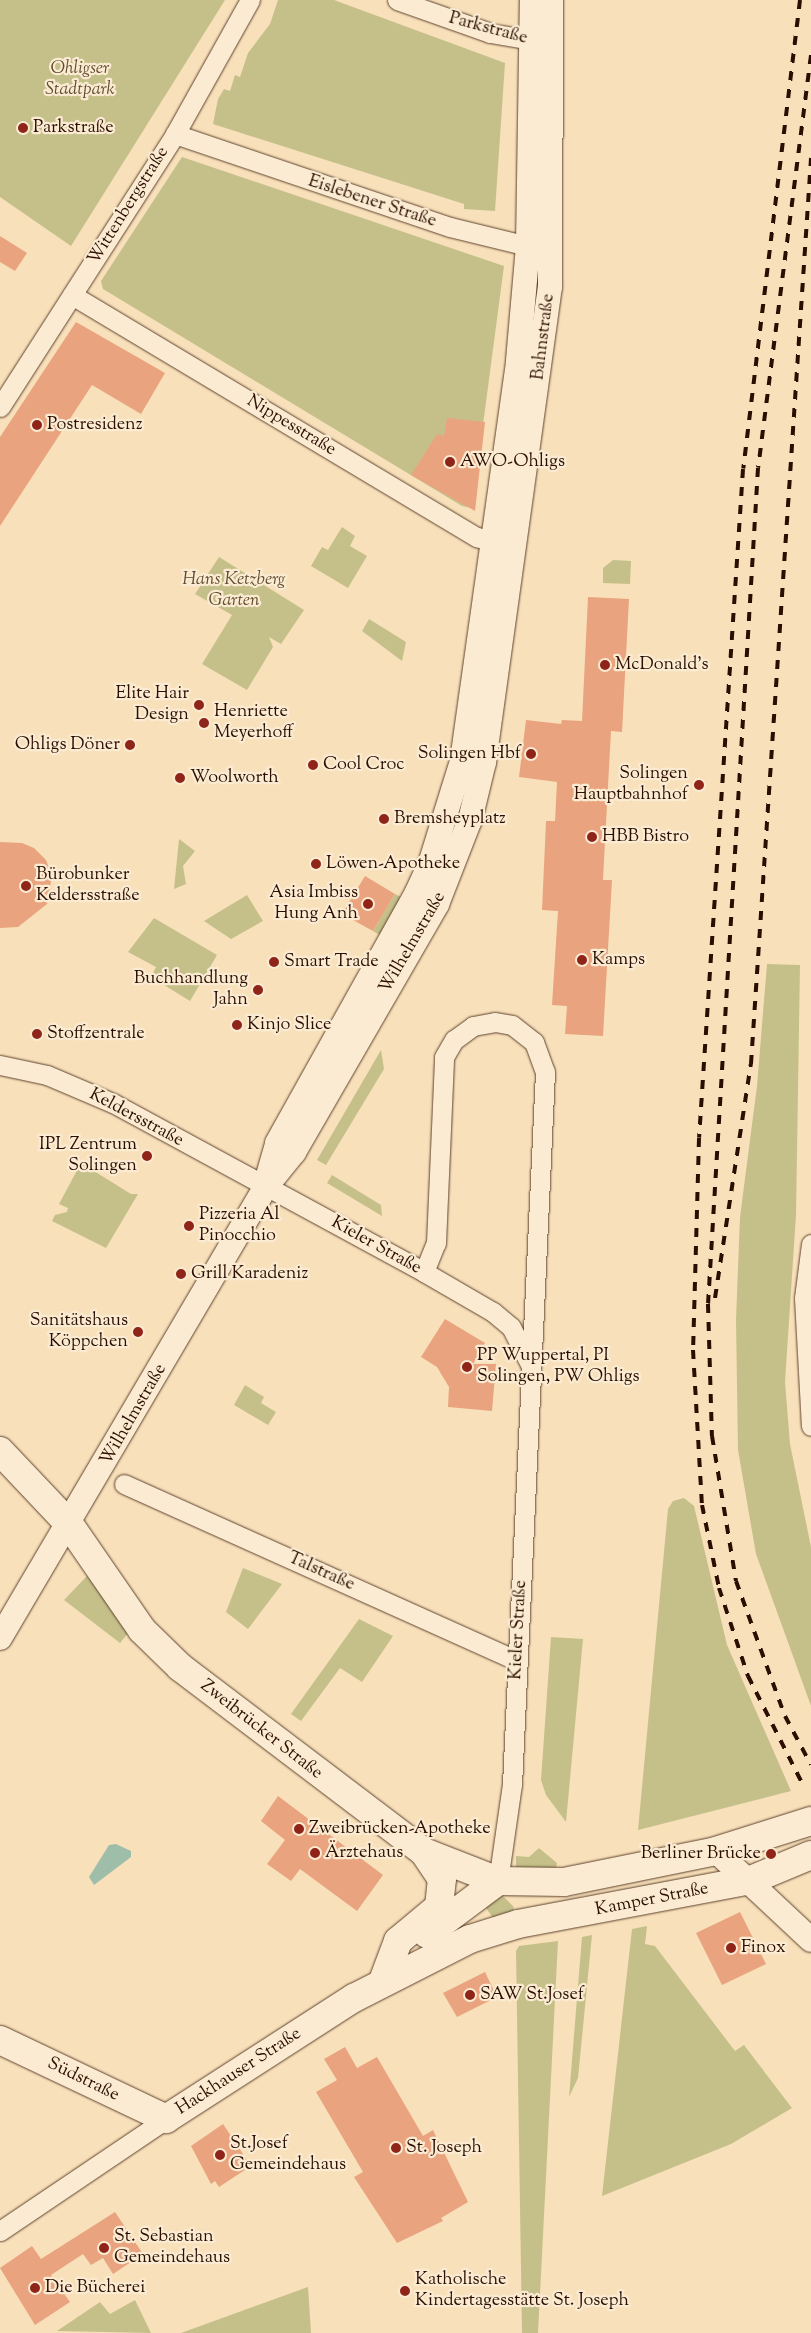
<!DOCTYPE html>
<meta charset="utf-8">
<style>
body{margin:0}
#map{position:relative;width:811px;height:2333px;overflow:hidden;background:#f8e0ba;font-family:"Sorts Mill Goudy",serif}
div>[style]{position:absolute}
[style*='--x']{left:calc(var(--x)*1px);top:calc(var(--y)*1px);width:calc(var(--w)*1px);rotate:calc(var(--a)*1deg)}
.green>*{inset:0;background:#c5c08a}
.water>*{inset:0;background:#9fbea9}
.building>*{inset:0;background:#e9a37f}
.roads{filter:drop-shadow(0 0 1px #5f422e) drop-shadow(0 0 1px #5f422e)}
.minor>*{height:19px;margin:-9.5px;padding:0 9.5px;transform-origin:9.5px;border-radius:9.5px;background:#faebd2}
.tertiary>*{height:24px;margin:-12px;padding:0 12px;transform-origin:12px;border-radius:12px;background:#faebd2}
.secondary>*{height:28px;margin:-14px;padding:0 14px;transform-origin:14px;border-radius:14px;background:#faebd2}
.rail>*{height:4px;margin-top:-2px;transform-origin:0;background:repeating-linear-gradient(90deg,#2c0e00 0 9px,transparent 0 18px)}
.dots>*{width:14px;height:14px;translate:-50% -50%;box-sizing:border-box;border:2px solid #faebd2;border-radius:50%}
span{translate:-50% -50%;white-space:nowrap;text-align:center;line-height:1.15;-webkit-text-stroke:4.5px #faebd2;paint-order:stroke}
.street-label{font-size:18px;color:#2c0e00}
.park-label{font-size:18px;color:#624c30;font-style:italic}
.poi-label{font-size:18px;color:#2c0e00}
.left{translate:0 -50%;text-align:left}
.right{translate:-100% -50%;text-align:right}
</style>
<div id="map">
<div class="green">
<i style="clip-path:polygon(0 0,225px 0,71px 246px,0 197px)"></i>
<i style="clip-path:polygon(278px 0,334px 0,505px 63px,495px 211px,464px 209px,464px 204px,213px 124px,218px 99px,224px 89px,230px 91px,235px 75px,240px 77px,248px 53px,270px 24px)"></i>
<i style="clip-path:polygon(182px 157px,504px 266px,472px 508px,462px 506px,103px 289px,101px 281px)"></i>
<i style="clip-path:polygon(342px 527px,355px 536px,350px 546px,367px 556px,348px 588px,311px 566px,322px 547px,328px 550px)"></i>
<i style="clip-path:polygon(219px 557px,304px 610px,281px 644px,269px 637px,273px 647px,247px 690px,202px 664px,232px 615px,195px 594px)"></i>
<i style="clip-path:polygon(613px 560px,631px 561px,630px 584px,603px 583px,603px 568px)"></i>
<i style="clip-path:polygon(369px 619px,406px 642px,402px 661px,362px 631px)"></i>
<i style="clip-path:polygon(179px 839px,195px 851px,183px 866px,186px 884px,174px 889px)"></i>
<i style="clip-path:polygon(395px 894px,403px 898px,383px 937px,373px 931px)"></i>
<i style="clip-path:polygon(247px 895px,263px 921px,231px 939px,204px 921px)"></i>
<i style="clip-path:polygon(154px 918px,217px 955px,190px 1001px,151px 977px,156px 967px,128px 952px)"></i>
<i style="clip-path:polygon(767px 964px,800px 965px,796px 1215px,785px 1382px,790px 1444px,811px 1547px,811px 1706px,756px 1554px,738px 1450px,736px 1320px,740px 1217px,757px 1086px)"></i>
<i style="clip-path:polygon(381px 1050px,384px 1069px,326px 1165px,317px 1160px)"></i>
<i style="clip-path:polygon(81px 1163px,131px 1194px,138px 1194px,106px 1248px,52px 1221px,55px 1215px,67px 1212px,68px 1208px,59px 1204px)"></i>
<i style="clip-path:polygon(332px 1175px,381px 1205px,382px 1216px,327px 1183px)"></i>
<i style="clip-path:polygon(245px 1385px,264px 1397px,261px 1403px,276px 1412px,268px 1425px,234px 1405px)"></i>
<i style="clip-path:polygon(684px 1498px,694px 1506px,727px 1645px,791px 1791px,638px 1830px,668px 1509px,673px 1501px)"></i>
<i style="clip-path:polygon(243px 1568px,282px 1584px,248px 1629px,226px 1612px)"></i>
<i style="clip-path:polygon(87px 1576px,129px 1632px,120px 1643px,64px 1600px)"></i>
<i style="clip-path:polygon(359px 1619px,393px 1636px,362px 1682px,340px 1668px,301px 1721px,291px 1714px)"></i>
<i style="clip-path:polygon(551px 1637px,583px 1639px,566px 1822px,546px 1795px,541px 1780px)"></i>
<i style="clip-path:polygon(539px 1848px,557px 1863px,556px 1868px,516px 1867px,516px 1856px,529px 1857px)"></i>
<i style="clip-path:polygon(501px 1894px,513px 1906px,514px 1912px,493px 1918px,484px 1905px)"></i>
<i style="clip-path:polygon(647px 1926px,645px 1944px,655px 1946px,735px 2051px,744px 2045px,792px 2108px,731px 2144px,602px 2196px,632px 1929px)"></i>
<i style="clip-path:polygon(592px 1935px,578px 2078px,569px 2097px,582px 1937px)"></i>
<i style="clip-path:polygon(558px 1941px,538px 2333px,522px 2333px,516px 1951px,519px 1946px)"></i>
<i style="clip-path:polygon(308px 2287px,311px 2333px,181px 2333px)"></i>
<i style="clip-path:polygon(135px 2300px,151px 2333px,57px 2331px,100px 2302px,110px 2314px)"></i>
</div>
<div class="water">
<i style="clip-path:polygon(116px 1844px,131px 1851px,131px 1857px,94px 1885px,89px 1877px,109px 1845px)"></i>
</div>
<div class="building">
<i style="clip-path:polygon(0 236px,27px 253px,15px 271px,0 262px)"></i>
<i style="clip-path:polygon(76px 322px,165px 373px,141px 414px,92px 385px,0 526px,0 437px)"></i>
<i style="clip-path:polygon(447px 418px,485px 422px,475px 511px,411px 475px,437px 434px,444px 436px)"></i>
<i style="clip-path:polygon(588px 597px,629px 599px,622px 732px,611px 731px,606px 823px,603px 880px,612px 880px,603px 1036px,565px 1034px,567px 1006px,552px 1005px,558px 911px,542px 910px,546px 821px,555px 821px,557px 782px,519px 777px,526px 720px,561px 724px,562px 720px,582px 721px)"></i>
<i style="clip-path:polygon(0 842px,22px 843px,34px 848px,46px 860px,52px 876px,47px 904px,18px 927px,0 928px)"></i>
<i style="clip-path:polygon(365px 876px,395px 894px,373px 931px,342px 914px)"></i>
<i style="clip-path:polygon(445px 1319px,485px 1343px,473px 1364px,496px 1364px,492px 1411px,448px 1407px,449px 1387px,437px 1367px,421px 1357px)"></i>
<i style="clip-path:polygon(278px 1796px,383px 1875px,357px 1911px,300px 1869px,291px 1881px,267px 1864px,285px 1840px,261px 1821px)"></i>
<i style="clip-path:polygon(740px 1912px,766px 1964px,722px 1985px,696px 1933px)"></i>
<i style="clip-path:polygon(485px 1972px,497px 1997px,457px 2017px,443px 1993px)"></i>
<i style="clip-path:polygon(345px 2047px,357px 2068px,377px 2057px,423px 2136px,433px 2130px,468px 2202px,441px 2218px,443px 2221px,397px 2243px,354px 2177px,363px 2172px,316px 2092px,337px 2080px,324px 2059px)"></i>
<i style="clip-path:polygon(223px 2124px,251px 2166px,219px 2187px,215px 2181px,211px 2184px,191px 2146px)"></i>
<i style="clip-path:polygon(115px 2212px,143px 2254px,113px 2274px,103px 2258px,91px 2265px,83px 2254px,51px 2275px,70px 2302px,35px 2325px,0 2268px,32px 2246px,41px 2259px)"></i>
</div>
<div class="roads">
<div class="minor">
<i style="--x:397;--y:0;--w:99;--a:19.5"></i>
<i style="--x:490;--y:33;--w:55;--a:9.5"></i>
<i style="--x:175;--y:134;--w:290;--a:18.7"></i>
<i style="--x:450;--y:227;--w:80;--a:13.7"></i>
<i style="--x:528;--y:246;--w:13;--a:63"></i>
<i style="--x:72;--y:295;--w:472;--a:30.9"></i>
<i style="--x:477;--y:537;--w:29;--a:16"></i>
<i style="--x:0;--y:407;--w:324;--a:-57.3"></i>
<i style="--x:175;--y:134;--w:154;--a:-60.8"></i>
<i style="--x:0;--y:1065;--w:48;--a:12"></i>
<i style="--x:47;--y:1075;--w:72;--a:23"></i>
<i style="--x:113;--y:1103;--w:354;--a:28.5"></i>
<i style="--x:424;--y:1272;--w:80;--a:30.1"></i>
<i style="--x:493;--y:1312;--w:23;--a:40"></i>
<i style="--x:511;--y:1327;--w:44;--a:62.9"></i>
<i style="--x:811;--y:1244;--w:54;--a:97.4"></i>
<i style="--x:804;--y:1298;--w:128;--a:86.9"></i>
<i style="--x:424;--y:1272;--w:31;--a:-68"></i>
<i style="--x:436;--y:1243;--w:186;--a:-87.5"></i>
<i style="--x:444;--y:1057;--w:20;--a:-60"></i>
<i style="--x:454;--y:1040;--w:24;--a:-36"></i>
<i style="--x:473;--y:1026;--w:22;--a:-10"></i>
<i style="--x:495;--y:1022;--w:17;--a:10"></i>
<i style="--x:512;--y:1025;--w:28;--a:38"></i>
<i style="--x:534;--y:1042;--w:32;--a:70"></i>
<i style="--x:545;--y:1072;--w:713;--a:92.65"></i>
<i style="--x:512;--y:1784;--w:98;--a:98.2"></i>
<i style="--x:124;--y:1484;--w:431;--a:24.2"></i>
<i style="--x:0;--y:2231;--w:200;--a:-34"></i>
</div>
<div class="tertiary">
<i style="--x:267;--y:1179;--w:37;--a:-74"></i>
<i style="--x:277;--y:1143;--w:287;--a:-60.8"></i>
<i style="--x:417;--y:892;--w:31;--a:-65"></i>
<i style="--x:430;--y:864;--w:108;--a:-72.7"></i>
<i style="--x:462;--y:761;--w:393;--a:-82"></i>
<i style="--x:517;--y:372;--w:126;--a:-85"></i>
<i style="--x:528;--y:246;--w:246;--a:-89.1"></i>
<i style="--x:0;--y:1638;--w:522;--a:-59.51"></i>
<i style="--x:265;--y:1188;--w:46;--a:-51.1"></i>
<i style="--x:294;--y:1152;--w:286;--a:-60"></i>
<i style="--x:437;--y:904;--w:90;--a:-68.6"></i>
<i style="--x:470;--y:820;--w:60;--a:-76.4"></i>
<i style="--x:484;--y:762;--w:480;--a:-82.1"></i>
<i style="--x:550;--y:287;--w:287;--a:-89.8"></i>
<i style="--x:716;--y:1851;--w:130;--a:43.1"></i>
</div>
<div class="secondary">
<i style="--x:0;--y:1451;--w:100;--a:46.6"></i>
<i style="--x:69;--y:1524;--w:129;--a:55.4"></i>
<i style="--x:142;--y:1630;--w:53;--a:44.2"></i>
<i style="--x:180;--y:1667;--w:306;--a:37.2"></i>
<i style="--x:424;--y:1852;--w:79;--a:21.4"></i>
<i style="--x:498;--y:1881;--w:66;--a:0.9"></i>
<i style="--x:564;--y:1882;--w:155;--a:-11.5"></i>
<i style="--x:716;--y:1851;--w:100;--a:-17.5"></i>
<i style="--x:427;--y:1934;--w:89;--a:-36.7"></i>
<i style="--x:383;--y:1981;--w:43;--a:-69.4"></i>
<i style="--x:398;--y:1941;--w:53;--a:-39.7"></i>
<i style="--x:439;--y:1907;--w:28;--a:-84"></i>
<i style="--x:442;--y:1879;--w:32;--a:-124"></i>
<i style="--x:0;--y:2040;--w:184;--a:25.4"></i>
<i style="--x:166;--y:2119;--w:224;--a:-32.8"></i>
<i style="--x:354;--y:1998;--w:130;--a:-27"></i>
<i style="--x:470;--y:1939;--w:50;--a:-17.4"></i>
<i style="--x:518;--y:1924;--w:237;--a:-10.7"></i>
<i style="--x:751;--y:1880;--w:65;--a:-22.6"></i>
</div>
</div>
<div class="rail">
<i style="--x:800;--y:0;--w:472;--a:96.9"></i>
<i style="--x:743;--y:469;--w:670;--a:93.76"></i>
<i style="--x:699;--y:1138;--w:212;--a:91.6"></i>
<i style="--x:693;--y:1350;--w:155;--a:86.7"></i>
<i style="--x:702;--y:1505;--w:85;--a:78.4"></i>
<i style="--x:719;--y:1588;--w:93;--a:71.8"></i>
<i style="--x:748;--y:1676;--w:124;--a:63.2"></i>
<i style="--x:811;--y:55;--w:416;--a:97.3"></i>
<i style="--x:758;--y:468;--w:837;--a:93.42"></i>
<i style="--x:708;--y:1304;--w:132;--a:88.3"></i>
<i style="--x:712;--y:1436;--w:147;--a:80.6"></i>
<i style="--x:736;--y:1581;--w:144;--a:70.1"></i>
<i style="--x:785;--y:1716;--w:55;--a:62"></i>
<i style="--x:715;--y:1298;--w:237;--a:-81.3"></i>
<i style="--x:751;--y:1064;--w:908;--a:-86.21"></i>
</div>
<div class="dots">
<i style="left:23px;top:128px;background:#8f2418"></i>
<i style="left:37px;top:425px;background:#8f2418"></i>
<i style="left:450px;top:462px;background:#8f2418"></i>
<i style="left:605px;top:665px;background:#8f2418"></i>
<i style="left:199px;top:705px;background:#8f2418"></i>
<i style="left:204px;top:723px;background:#8f2418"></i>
<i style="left:130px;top:745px;background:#8f2418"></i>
<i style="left:531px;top:754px;background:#8f2418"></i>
<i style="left:313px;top:765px;background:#8f2418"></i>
<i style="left:180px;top:778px;background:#8f2418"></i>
<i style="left:699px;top:785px;background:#8f2418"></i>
<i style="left:384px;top:819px;background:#8f2418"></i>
<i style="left:592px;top:837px;background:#8f2418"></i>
<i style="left:316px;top:864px;background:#8f2418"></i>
<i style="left:26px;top:886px;background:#8f2418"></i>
<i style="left:368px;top:904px;background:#8f2418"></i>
<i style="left:582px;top:960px;background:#8f2418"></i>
<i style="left:274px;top:962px;background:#8f2418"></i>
<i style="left:258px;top:990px;background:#8f2418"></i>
<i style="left:237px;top:1025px;background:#8f2418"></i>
<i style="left:37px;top:1034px;background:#8f2418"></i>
<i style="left:147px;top:1156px;background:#8f2418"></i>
<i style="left:189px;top:1226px;background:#8f2418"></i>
<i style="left:181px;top:1274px;background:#8f2418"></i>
<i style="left:138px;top:1332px;background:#8f2418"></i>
<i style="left:467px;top:1367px;background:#8f2418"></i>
<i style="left:299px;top:1829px;background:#8f2418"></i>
<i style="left:315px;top:1853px;background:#8f2418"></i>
<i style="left:771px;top:1854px;background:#8f2418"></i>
<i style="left:731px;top:1948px;background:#8f2418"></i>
<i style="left:470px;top:1995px;background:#8f2418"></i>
<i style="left:396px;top:2148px;background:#8f2418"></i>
<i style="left:220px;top:2155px;background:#8f2418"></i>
<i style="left:104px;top:2248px;background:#8f2418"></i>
<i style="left:35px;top:2288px;background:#8f2418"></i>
<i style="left:405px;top:2291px;background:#8f2418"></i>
</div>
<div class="street-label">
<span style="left:488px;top:29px;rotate:15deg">Parkstraße</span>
<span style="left:372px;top:202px;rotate:18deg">Eislebener Straße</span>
<span style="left:129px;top:206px;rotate:-58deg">Wittenbergstraße</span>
<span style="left:544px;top:337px;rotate:-83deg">Bahnstraße</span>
<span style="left:291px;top:426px;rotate:31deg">Nippesstraße</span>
<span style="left:413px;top:943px;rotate:-60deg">Wilhelmstraße</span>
<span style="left:136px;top:1118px;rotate:28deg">Keldersstraße</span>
<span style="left:376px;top:1246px;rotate:29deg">Kieler Straße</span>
<span style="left:134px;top:1415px;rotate:-60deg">Wilhelmstraße</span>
<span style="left:321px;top:1572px;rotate:24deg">Talstraße</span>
<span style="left:519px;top:1630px;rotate:-87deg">Kieler Straße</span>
<span style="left:261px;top:1730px;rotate:38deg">Zweibrücker Straße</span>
<span style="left:652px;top:1900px;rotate:-11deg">Kamper Straße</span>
<span style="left:239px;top:2072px;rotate:-33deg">Hackhauser Straße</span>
<span style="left:83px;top:2080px;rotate:26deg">Südstraße</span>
</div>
<div class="park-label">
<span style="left:80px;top:80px">Ohligser<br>Stadtpark</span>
<span style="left:234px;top:591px">Hans Ketzberg<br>Garten</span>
</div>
<div class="poi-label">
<span class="left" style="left:33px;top:128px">Parkstraße</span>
<span class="left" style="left:47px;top:425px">Postresidenz</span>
<span class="left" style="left:460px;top:462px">AWO-Ohligs</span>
<span class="left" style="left:615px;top:665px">McDonald's</span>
<span class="right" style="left:189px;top:705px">Elite Hair<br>Design</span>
<span class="left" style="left:214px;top:723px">Henriette<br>Meyerhoff</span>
<span class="right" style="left:120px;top:745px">Ohligs Döner</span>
<span class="right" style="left:521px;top:754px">Solingen Hbf</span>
<span class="left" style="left:323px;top:765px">Cool Croc</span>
<span class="right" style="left:688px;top:785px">Solingen<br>Hauptbahnhof</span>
<span class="left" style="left:190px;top:778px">Woolworth</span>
<span class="left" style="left:394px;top:819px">Bremsheyplatz</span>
<span class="left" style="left:602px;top:837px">HBB Bistro</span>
<span class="left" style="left:326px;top:864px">Löwen-Apotheke</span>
<span class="left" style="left:36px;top:886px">Bürobunker<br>Keldersstraße</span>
<span class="right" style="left:358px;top:904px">Asia Imbiss<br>Hung Anh</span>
<span class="left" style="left:592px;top:960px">Kamps</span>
<span class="left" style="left:284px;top:962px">Smart Trade</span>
<span class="right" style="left:248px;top:990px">Buchhandlung<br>Jahn</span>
<span class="left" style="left:247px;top:1025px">Kinjo Slice</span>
<span class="left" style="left:47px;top:1034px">Stoffzentrale</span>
<span class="right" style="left:137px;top:1156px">IPL Zentrum<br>Solingen</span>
<span class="left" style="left:199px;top:1226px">Pizzeria Al<br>Pinocchio</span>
<span class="left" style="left:191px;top:1274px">Grill Karadeniz</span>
<span class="right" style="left:128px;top:1332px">Sanitätshaus<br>Köppchen</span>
<span class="left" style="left:477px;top:1367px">PP Wuppertal, PI<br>Solingen, PW Ohligs</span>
<span class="left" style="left:309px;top:1829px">Zweibrücken-Apotheke</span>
<span class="left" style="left:325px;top:1853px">Ärztehaus</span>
<span class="right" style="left:761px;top:1854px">Berliner Brücke</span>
<span class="left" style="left:741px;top:1948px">Finox</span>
<span class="left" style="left:480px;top:1995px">SAW St.Josef</span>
<span class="left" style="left:230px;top:2155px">St.Josef<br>Gemeindehaus</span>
<span class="left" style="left:406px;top:2148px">St. Joseph</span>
<span class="left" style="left:114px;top:2248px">St. Sebastian<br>Gemeindehaus</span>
<span class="left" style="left:415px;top:2291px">Katholische<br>Kindertagesstätte St. Joseph</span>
<span class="left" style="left:45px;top:2288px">Die Bücherei</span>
</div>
</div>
